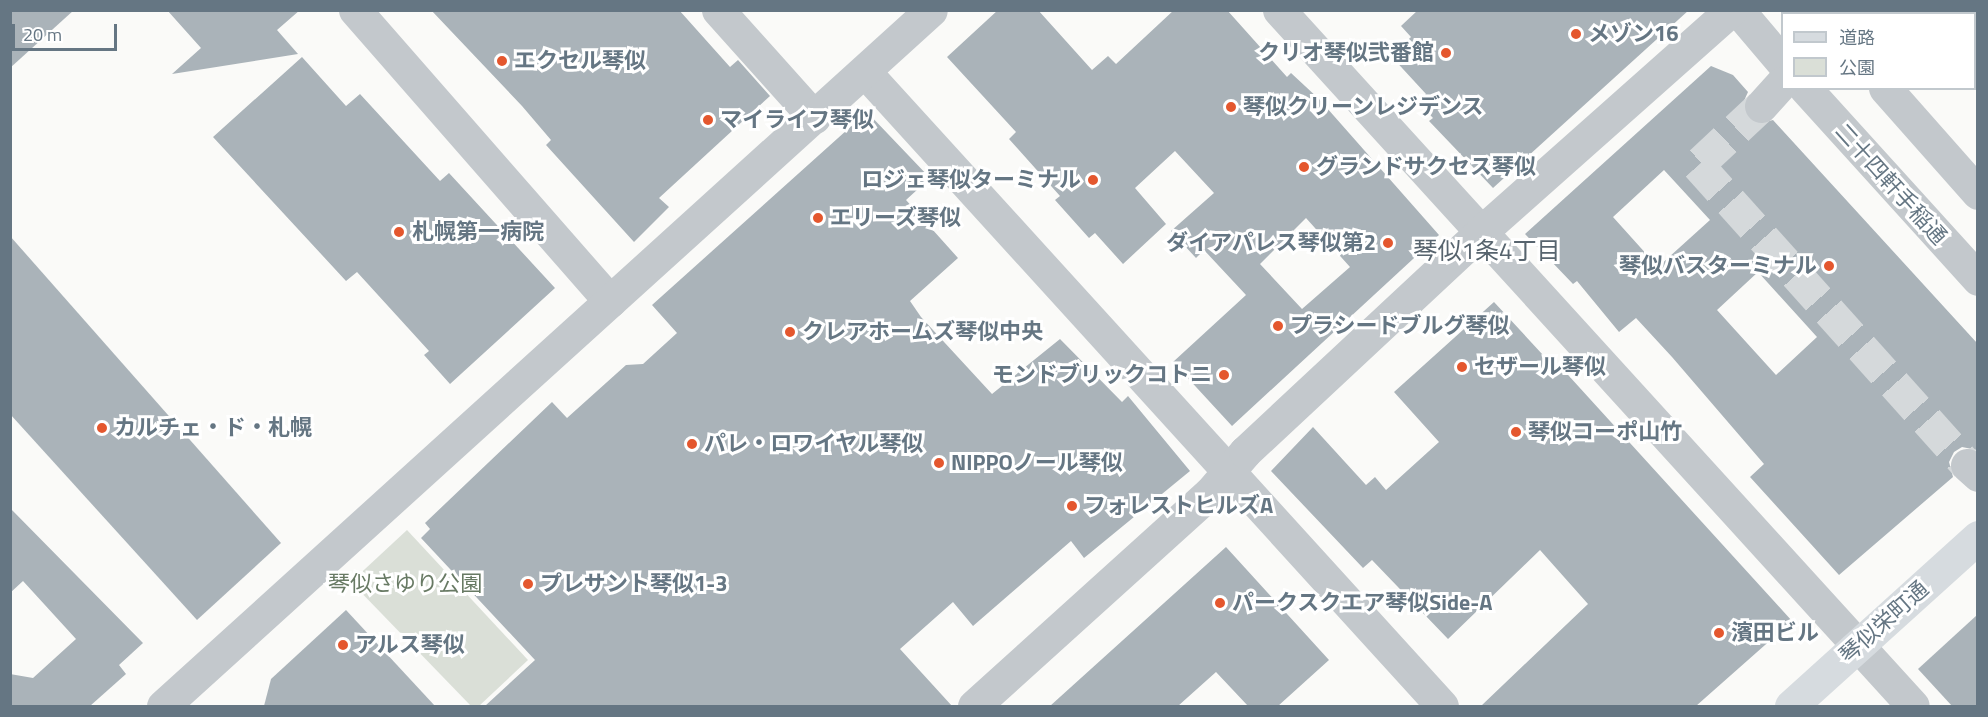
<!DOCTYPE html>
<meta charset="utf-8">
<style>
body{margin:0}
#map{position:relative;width:1988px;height:717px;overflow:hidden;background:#fafaf8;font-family:"Titillium Web","Noto Sans JP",sans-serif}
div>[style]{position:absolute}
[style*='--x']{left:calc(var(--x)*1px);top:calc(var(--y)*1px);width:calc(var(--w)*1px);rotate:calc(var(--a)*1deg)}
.green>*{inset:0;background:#dadfd7}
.building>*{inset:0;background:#aab3b9}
.minor-tunnel>*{height:33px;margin-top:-16.5px;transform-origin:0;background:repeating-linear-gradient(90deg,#d5d9db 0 33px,transparent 0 49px)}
.minor>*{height:33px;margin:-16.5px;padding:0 16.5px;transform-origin:16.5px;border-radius:16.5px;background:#c3c8cc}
.major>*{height:33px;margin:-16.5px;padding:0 16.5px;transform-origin:16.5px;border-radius:16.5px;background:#d6dbdf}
.dots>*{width:16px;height:16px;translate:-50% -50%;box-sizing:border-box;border:3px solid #fff;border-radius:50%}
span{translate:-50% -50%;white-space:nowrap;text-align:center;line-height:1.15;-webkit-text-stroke:6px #fff;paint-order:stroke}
.poi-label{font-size:22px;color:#657683;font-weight:700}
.left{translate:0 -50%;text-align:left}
.right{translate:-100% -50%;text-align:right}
.street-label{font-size:22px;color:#657683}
.park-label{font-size:22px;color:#687a64}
.neighbourhood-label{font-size:24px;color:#57646e}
.frame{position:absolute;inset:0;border:12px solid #657683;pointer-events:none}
.legend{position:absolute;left:1781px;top:12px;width:195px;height:78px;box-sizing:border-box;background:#fff;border:2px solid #c1c8cd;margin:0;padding:8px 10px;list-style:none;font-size:18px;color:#657683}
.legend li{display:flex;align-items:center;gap:12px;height:30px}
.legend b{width:30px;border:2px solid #c1c8cd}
.scale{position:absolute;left:12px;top:24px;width:105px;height:27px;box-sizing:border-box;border:3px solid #657683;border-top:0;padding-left:8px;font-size:18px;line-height:21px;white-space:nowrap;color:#657683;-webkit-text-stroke:4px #fff;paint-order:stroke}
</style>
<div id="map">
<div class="green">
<i style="clip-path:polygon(407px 530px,528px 660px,479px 706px,471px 706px,351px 582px)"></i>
</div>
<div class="building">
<i style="clip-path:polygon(10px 10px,74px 10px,10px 68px)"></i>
<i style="clip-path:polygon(167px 10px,300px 10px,277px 30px,298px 54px,172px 74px,201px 48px)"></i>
<i style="clip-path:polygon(431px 10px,679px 10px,730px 67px,738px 60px,770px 96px,659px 198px,669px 207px,634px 242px,546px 145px,551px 140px,522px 106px)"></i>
<i style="clip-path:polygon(evenodd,998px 10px,1038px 10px,1092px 70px,1108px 56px,1116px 64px,1174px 10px,1227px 10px,1287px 77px,1291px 73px,1319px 99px,1439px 235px,1232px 426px,1173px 362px,1246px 295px,1204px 250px,1196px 258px,1171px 231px,1214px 193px,1175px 151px,1135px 188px,1166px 224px,1123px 264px,1095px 233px,1089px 238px,1055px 200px,1060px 196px,1009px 139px,1016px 132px,947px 57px,998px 10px,1306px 218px,1350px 267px,1302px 309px,1260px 264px,1306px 218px)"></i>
<i style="clip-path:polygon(1418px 10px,1689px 10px,1493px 188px,1429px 121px,1433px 118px,1418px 102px,1426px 94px,1391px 56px,1411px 37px,1401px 26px)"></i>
<i style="clip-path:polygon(302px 57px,346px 106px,360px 94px,440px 181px,449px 173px,555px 288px,450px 384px,424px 355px,429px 351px,357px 272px,346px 281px,213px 137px)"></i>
<i style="clip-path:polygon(evenodd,1711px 66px,1733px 75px,1748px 92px,1743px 103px,1748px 119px,1758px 124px,1773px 120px,1977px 343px,1977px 450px,1962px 447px,1954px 452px,1949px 462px,1953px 477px,1839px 575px,1750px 477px,1764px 464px,1672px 357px,1636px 318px,1619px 332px,1577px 281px,1573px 284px,1525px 234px,1711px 66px,1664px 170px,1710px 220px,1658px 267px,1613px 217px,1664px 170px,1711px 66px,1758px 272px,1817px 337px,1776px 375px,1717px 310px,1758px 272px)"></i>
<i style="clip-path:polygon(867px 112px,930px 178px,906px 200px,958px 258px,910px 301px,921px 317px,992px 394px,1060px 339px,1122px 402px,1128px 396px,1190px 471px,1084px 558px,1071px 541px,973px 626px,953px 602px,900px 649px,952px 706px,485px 706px,535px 660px,421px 538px,430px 529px,425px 523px,552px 402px,567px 418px,626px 365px,643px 364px,677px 333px,652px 305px)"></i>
<i style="clip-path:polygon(10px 236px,281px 543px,197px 620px,10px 414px)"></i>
<i style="clip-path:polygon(1494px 302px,1555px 368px,1559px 365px,1792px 621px,1696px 706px,1481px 706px,1588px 604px,1540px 550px,1448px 639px,1372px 560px,1363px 568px,1271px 471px,1313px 427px,1366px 485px,1375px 477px,1386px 490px,1439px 442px,1394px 392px)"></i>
<i style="clip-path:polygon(10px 508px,143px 643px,119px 665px,126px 674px,90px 706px,10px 706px,10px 674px,33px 678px,76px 639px,23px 581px,10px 593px)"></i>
<i style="clip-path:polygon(1226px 547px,1329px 660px,1278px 706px,1248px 706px,1216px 672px,1178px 706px,1050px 706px)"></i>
<i style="clip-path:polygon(346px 610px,435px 706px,264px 706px,271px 679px)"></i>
<i style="clip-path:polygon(1977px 615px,1977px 706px,1952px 706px,1918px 669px)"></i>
</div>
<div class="minor-tunnel">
<i style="--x:1761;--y:106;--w:86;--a:136.9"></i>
<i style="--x:1698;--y:165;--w:403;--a:48.1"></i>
</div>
<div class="minor">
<i style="--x:355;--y:10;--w:387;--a:48.8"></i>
<i style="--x:718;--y:10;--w:144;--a:48.1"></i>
<i style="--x:1279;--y:10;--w:941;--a:47.67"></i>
<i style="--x:1738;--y:10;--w:68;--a:49.8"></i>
<i style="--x:1812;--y:10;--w:5;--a:53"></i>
<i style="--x:865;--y:72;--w:857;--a:47.69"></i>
<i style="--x:1805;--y:88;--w:258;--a:47.8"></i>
<i style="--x:1885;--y:88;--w:140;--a:48.5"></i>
<i style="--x:1761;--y:106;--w:31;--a:-48"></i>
<i style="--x:1967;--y:465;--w:15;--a:42"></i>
<i style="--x:163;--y:706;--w:1036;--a:-42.18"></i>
<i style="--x:974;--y:706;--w:318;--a:-42.1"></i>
<i style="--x:1210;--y:493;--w:54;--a:-49.5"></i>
<i style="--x:1245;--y:452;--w:323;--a:-43"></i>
<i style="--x:1481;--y:232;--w:334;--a:-41.6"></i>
</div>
<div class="major">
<i style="--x:1791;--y:706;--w:252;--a:-42.1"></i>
</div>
<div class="dots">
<i style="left:1576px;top:34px;background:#e4572e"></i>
<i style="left:1446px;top:53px;background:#e4572e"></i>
<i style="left:502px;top:61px;background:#e4572e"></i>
<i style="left:1231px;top:107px;background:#e4572e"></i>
<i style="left:708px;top:120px;background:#e4572e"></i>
<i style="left:1304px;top:167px;background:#e4572e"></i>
<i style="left:1093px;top:180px;background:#e4572e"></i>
<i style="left:818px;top:218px;background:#e4572e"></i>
<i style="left:399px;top:232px;background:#e4572e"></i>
<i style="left:1388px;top:243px;background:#e4572e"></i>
<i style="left:1829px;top:266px;background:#e4572e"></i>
<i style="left:1278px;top:326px;background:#e4572e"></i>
<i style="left:790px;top:332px;background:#e4572e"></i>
<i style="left:1462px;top:367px;background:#e4572e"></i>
<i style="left:1224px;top:375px;background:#e4572e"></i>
<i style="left:102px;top:428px;background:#e4572e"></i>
<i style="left:1516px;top:432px;background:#e4572e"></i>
<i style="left:692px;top:444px;background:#e4572e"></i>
<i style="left:939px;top:463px;background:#e4572e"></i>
<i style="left:1072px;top:506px;background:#e4572e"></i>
<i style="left:528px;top:584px;background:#e4572e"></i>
<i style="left:1220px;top:603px;background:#e4572e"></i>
<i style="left:1719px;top:633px;background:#e4572e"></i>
<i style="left:343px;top:645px;background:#e4572e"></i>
</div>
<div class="poi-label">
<span class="left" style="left:1588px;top:34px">メゾン16</span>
<span class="right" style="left:1434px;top:53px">クリオ琴似弐番館</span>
<span class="left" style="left:514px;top:61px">エクセル琴似</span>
<span class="left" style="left:1243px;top:107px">琴似クリーンレジデンス</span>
<span class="left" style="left:720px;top:120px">マイライフ琴似</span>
<span class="left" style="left:1316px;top:167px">グランドサクセス琴似</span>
<span class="right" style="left:1081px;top:180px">ロジェ琴似ターミナル</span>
<span class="left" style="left:830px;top:218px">エリーズ琴似</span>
<span class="left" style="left:412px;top:232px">札幌第一病院</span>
<span class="right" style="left:1376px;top:243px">ダイアパレス琴似第2</span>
<span class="right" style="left:1817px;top:266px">琴似バスターミナル</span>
<span class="left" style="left:1290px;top:326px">プラシードブルグ琴似</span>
<span class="left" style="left:802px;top:332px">クレアホームズ琴似中央</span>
<span class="left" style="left:1474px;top:367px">セザール琴似</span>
<span class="right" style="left:1212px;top:375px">モンドブリックコトニ</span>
<span class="left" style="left:114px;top:428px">カルチェ・ド・札幌</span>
<span class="left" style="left:1528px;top:432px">琴似コーポ山竹</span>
<span class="left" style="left:704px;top:444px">パレ・ロワイヤル琴似</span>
<span class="left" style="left:951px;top:463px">NIPPOノール琴似</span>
<span class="left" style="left:1084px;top:506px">フォレストヒルズA</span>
<span class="left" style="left:540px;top:584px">プレサント琴似1-3</span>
<span class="left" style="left:1232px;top:603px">パークスクエア琴似Side-A</span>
<span class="left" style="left:1731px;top:633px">濱田ビル</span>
<span class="left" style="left:355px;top:645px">アルス琴似</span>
</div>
<div class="street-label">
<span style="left:1891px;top:184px;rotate:48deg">二十四軒手稲通</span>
<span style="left:1884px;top:622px;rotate:-42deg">琴似栄町通</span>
</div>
<div class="park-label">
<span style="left:405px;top:584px">琴似さゆり公園</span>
</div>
<div class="neighbourhood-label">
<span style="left:1487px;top:251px">琴似1条4丁目</span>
</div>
<div class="frame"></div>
<ul class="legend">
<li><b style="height:8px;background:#d6dbdf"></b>道路</li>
<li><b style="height:16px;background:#dadfd7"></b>公園</li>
</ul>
<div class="scale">20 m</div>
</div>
